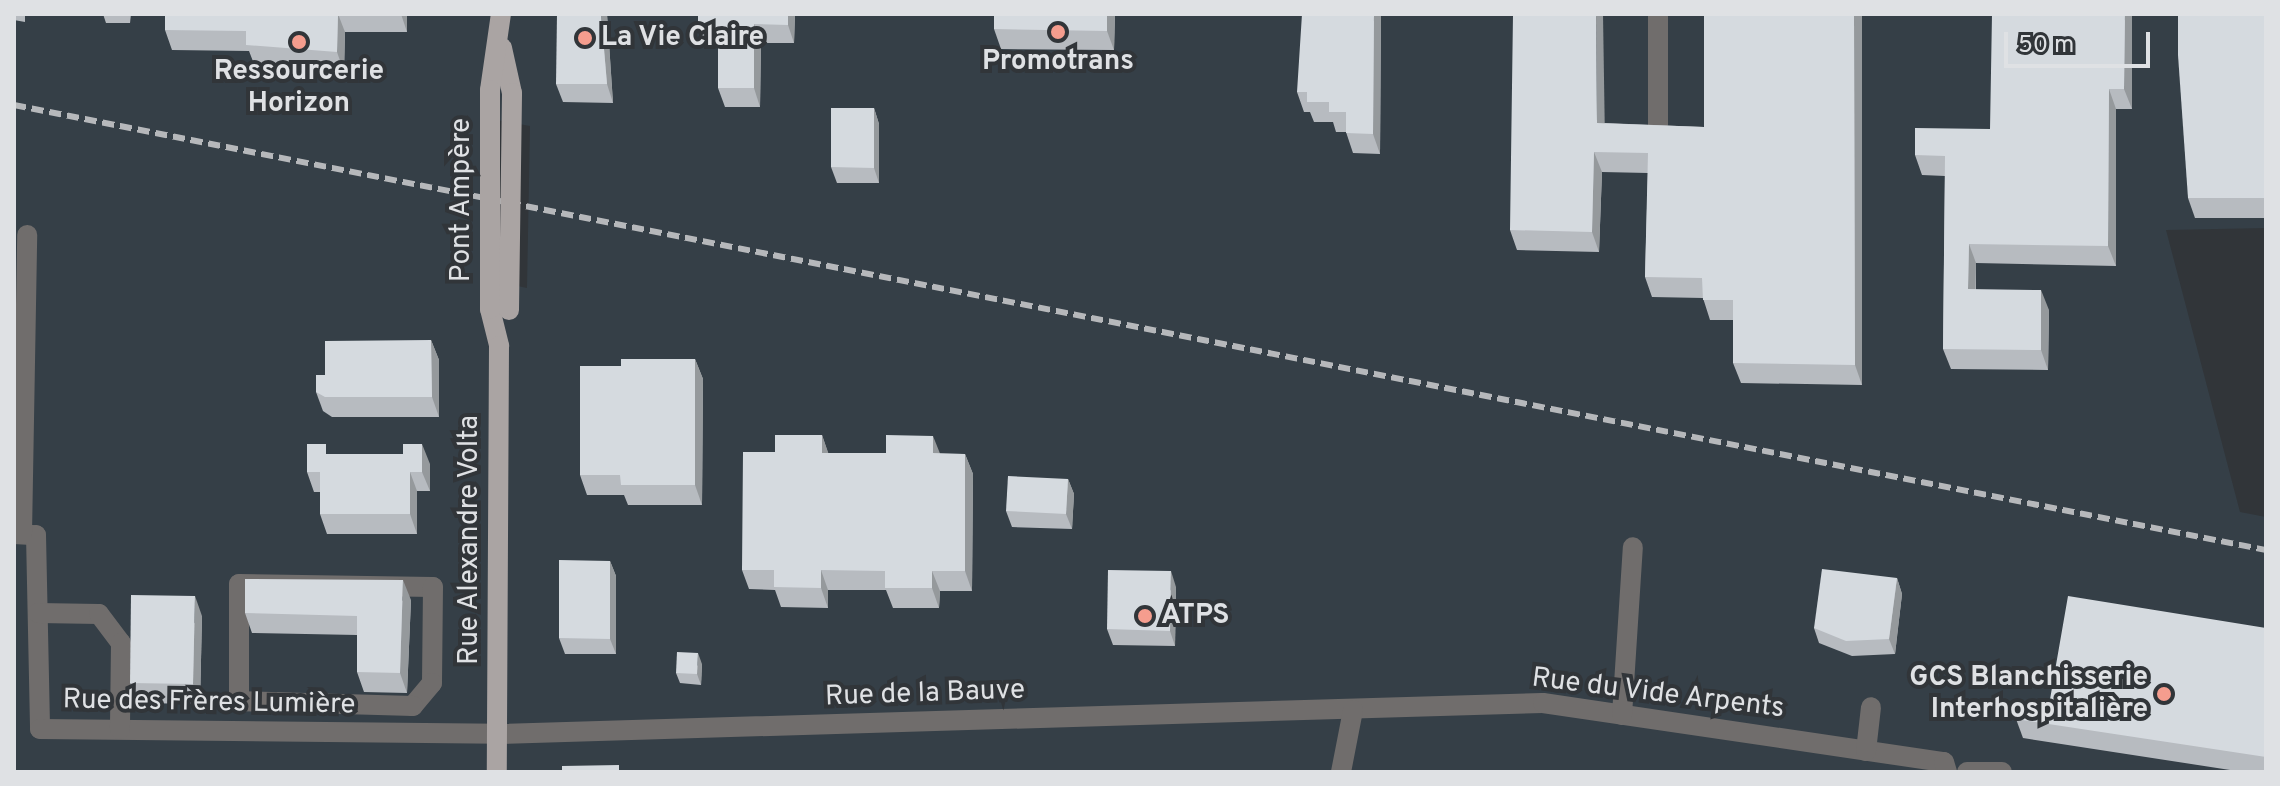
<!DOCTYPE html>
<meta charset="utf-8">
<style>
body{margin:0}
#map{position:relative;width:2280px;height:786px;overflow:hidden;background:#313539;font-family:Overpass,sans-serif}
div>[style]{position:absolute}
[style*='--x']{left:calc(var(--x)*1px);top:calc(var(--y)*1px);width:calc(var(--w)*1px);rotate:calc(var(--a)*1deg)}
.built>*{inset:0;background:#353f47}
.minor>*{height:20px;margin:-10px;padding:0 10px;transform-origin:10px;border-radius:10px;background:#706d6c}
.major>*{height:20px;margin:-10px;padding:0 10px;transform-origin:10px;border-radius:10px;background:#aaa4a3}
.rail>*{height:6px;margin-top:-3px;transform-origin:0;background:repeating-linear-gradient(90deg,#b6b8bb 0 12px,transparent 0 18px)}
.major-bridge>*{height:20px;margin:-10px;padding:0 10px;transform-origin:10px;border-radius:10px;background:#aaa4a3}
.wall>*{inset:0;background:#b7bbc0}
.shaded-wall>*{inset:0;background:#95999c}
.building>*{inset:0;background:#d5dadf}
.dots>*{width:22px;height:22px;translate:-50% -50%;box-sizing:border-box;border:4px solid #313539;border-radius:50%}
span{translate:-50% -50%;white-space:nowrap;text-align:center;line-height:1.15;-webkit-text-stroke:8px #313539;paint-order:stroke}
.poi-label{font-size:28px;color:#dfe1e4;font-weight:700}
.left{translate:0 -50%;text-align:left}
.right{translate:-100% -50%;text-align:right}
.street-label{font-size:28px;color:#dfe1e4}
.frame{position:absolute;inset:0;border:16px solid #dfe1e4;pointer-events:none}
.scale{position:absolute;left:2004px;top:32px;width:146px;height:36px;box-sizing:border-box;border:4px solid #dfe1e4;border-top:0;padding-left:10px;font-size:24px;line-height:28px;white-space:nowrap;color:#dfe1e4;-webkit-text-stroke:6px #313539;paint-order:stroke}
</style>
<div id="map">
<div class="built">
<i style="clip-path:polygon(evenodd,14px 14px,2266px 14px,2266px 228px,2166px 230px,2240px 512px,2266px 517px,2266px 772px,14px 772px,14px 14px,480px 117px,530px 126px,527px 288px,480px 278px,480px 117px)"></i>
</div>
<div class="minor">
<i style="--x:1658;--y:125;--w:111;--a:-90"></i>
<i style="--x:14;--y:534;--w:22;--a:3"></i>
<i style="--x:36;--y:535;--w:194;--a:88.8"></i>
<i style="--x:40;--y:729;--w:458;--a:0.6"></i>
<i style="--x:498;--y:734;--w:1045;--a:-1.7"></i>
<i style="--x:1543;--y:703;--w:405;--a:8.4"></i>
<i style="--x:1944;--y:762;--w:10;--a:73"></i>
<i style="--x:22;--y:534;--w:299;--a:-89"></i>
<i style="--x:239;--y:584;--w:194;--a:0.9"></i>
<i style="--x:433;--y:587;--w:96;--a:90.6"></i>
<i style="--x:432;--y:683;--w:30;--a:130"></i>
<i style="--x:413;--y:706;--w:174;--a:-178.4"></i>
<i style="--x:239;--y:701;--w:117;--a:-90"></i>
<i style="--x:38;--y:613;--w:61;--a:0.9"></i>
<i style="--x:99;--y:614;--w:36;--a:53"></i>
<i style="--x:121;--y:643;--w:86;--a:90.7"></i>
<i style="--x:1622;--y:715;--w:168;--a:-86.3"></i>
<i style="--x:1866;--y:751;--w:44;--a:-83.5"></i>
<i style="--x:1341;--y:772;--w:63;--a:-79"></i>
<i style="--x:1967;--y:772;--w:35;--a:0"></i>
</div>
<div class="major">
<i style="--x:502;--y:48;--w:46;--a:77.5"></i>
<i style="--x:490;--y:90;--w:77;--a:-81.8"></i>
<i style="--x:490;--y:309;--w:38;--a:76"></i>
<i style="--x:499;--y:346;--w:426;--a:90.3"></i>
</div>
<div class="rail">
<i style="--x:14;--y:105;--w:2296;--a:11.18"></i>
</div>
<div class="major-bridge">
<i style="--x:490;--y:309;--w:219;--a:-90"></i>
<i style="--x:509;--y:310;--w:217;--a:-89.2"></i>
</div>
<div class="wall">
<i style="clip-path:polygon(14px 14px,25px 14px,25px 22px,14px 20px)"></i>
<i style="clip-path:polygon(103px 14px,131px 14px,130px 23px,106px 23px)"></i>
<i style="clip-path:polygon(165px 14px,407px 14px,407px 32px,345px 32px,344px 72px,254px 64px,249px 51px,172px 50px,165px 30px)"></i>
<i style="clip-path:polygon(607px 14px,613px 103px,563px 102px,556px 84px)"></i>
<i style="clip-path:polygon(698px 14px,795px 14px,794px 43px,761px 43px,760px 107px,725px 107px,718px 88px,718px 47px,705px 47px,698px 28px)"></i>
<i style="clip-path:polygon(994px 14px,1115px 14px,1114px 50px,1001px 49px,994px 29px)"></i>
<i style="clip-path:polygon(1381px 14px,1380px 154px,1353px 153px,1346px 132px,1336px 132px,1333px 122px,1314px 122px,1310px 112px,1304px 112px,1297px 92px)"></i>
<i style="clip-path:polygon(1704px 14px,1862px 14px,1862px 385px,1741px 383px,1733px 363px,1733px 320px,1710px 320px,1703px 298px,1652px 297px,1645px 277px,1648px 173px,1602px 172px,1599px 252px,1517px 250px,1510px 230px,1604px 123px,1704px 127px)"></i>
<i style="clip-path:polygon(2132px 14px,2132px 109px,2116px 109px,2116px 266px,1976px 263px,1976px 290px,2049px 310px,2048px 370px,1951px 369px,1943px 349px,1945px 176px,1922px 175px,1915px 155px,1990px 129px)"></i>
<i style="clip-path:polygon(2266px 14px,2266px 218px,2195px 218px,2188px 198px)"></i>
<i style="clip-path:polygon(874px 108px,879px 124px,879px 183px,837px 183px,831px 167px)"></i>
<i style="clip-path:polygon(431px 340px,439px 360px,439px 417px,332px 417px,323px 411px,316px 392px,325px 375px)"></i>
<i style="clip-path:polygon(695px 359px,703px 379px,702px 505px,628px 505px,624px 495px,587px 495px,580px 475px,621px 366px)"></i>
<i style="clip-path:polygon(822px 435px,828px 453px,965px 454px,973px 474px,972px 591px,940px 591px,939px 608px,893px 608px,886px 590px,828px 590px,828px 608px,781px 607px,775px 590px,749px 589px,742px 570px,775px 452px)"></i>
<i style="clip-path:polygon(329px 454px,430px 464px,430px 491px,417px 491px,417px 534px,327px 534px,320px 514px,320px 492px,314px 492px,307px 472px)"></i>
<i style="clip-path:polygon(1068px 479px,1074px 494px,1072px 529px,1012px 527px,1006px 511px)"></i>
<i style="clip-path:polygon(610px 561px,616px 576px,616px 654px,565px 654px,559px 638px)"></i>
<i style="clip-path:polygon(1897px 578px,1902px 594px,1895px 654px,1852px 656px,1819px 643px,1814px 628px)"></i>
<i style="clip-path:polygon(1176px 587px,1175px 646px,1113px 645px,1107px 629px)"></i>
<i style="clip-path:polygon(411px 600px,407px 693px,364px 692px,357px 672px,357px 635px,252px 633px,245px 613px)"></i>
<i style="clip-path:polygon(202px 616px,200px 704px,137px 703px,130px 683px)"></i>
<i style="clip-path:polygon(2266px 628px,2266px 772px,2243px 772px,2023px 738px,2016px 719px)"></i>
<i style="clip-path:polygon(702px 664px,701px 685px,680px 683px,676px 673px)"></i>
</div>
<div class="shaded-wall">
<i style="clip-path:polygon(338px 14px,345px 32px,344px 72px,337px 52px)"></i>
<i style="clip-path:polygon(401px 14px,407px 14px,407px 32px)"></i>
<i style="clip-path:polygon(601px 14px,607px 14px,613px 103px,607px 84px)"></i>
<i style="clip-path:polygon(788px 14px,795px 14px,794px 43px,788px 25px)"></i>
<i style="clip-path:polygon(1107px 14px,1115px 14px,1114px 50px,1107px 31px)"></i>
<i style="clip-path:polygon(1374px 14px,1381px 14px,1380px 154px,1373px 134px)"></i>
<i style="clip-path:polygon(1596px 14px,1603px 14px,1605px 143px,1597px 123px)"></i>
<i style="clip-path:polygon(1854px 14px,1862px 14px,1862px 385px,1855px 365px)"></i>
<i style="clip-path:polygon(2125px 14px,2132px 14px,2132px 109px,2124px 89px)"></i>
<i style="clip-path:polygon(754px 24px,761px 43px,760px 107px,754px 88px)"></i>
<i style="clip-path:polygon(2109px 89px,2116px 109px,2116px 266px,2108px 246px)"></i>
<i style="clip-path:polygon(874px 108px,879px 124px,879px 183px,874px 168px)"></i>
<i style="clip-path:polygon(1594px 152px,1602px 172px,1599px 252px,1592px 232px)"></i>
<i style="clip-path:polygon(1969px 244px,1976px 263px,1975px 309px,1968px 289px)"></i>
<i style="clip-path:polygon(2041px 290px,2049px 310px,2048px 370px,2041px 350px)"></i>
<i style="clip-path:polygon(431px 340px,439px 360px,439px 417px,432px 397px)"></i>
<i style="clip-path:polygon(695px 359px,703px 379px,702px 505px,695px 485px)"></i>
<i style="clip-path:polygon(822px 435px,829px 455px,822px 453px)"></i>
<i style="clip-path:polygon(933px 436px,941px 456px,933px 453px)"></i>
<i style="clip-path:polygon(422px 444px,430px 464px,430px 491px,422px 472px)"></i>
<i style="clip-path:polygon(965px 454px,973px 474px,972px 591px,965px 571px)"></i>
<i style="clip-path:polygon(410px 472px,417px 491px,417px 534px,410px 514px)"></i>
<i style="clip-path:polygon(1068px 479px,1074px 494px,1072px 529px,1066px 514px)"></i>
<i style="clip-path:polygon(610px 561px,616px 576px,616px 654px,610px 639px)"></i>
<i style="clip-path:polygon(821px 570px,828px 590px,828px 608px,821px 588px)"></i>
<i style="clip-path:polygon(932px 571px,940px 591px,939px 608px,932px 588px)"></i>
<i style="clip-path:polygon(1171px 571px,1176px 587px,1175px 646px,1170px 631px)"></i>
<i style="clip-path:polygon(1897px 578px,1902px 594px,1895px 654px,1889px 639px)"></i>
<i style="clip-path:polygon(403px 580px,411px 600px,407px 693px,400px 673px)"></i>
<i style="clip-path:polygon(195px 596px,202px 616px,200px 704px,193px 684px)"></i>
<i style="clip-path:polygon(698px 653px,702px 664px,701px 685px,697px 674px)"></i>
</div>
<div class="building">
<i style="clip-path:polygon(165px 14px,338px 14px,337px 52px,246px 45px,246px 31px,165px 30px)"></i>
<i style="clip-path:polygon(557px 14px,601px 14px,607px 84px,556px 84px)"></i>
<i style="clip-path:polygon(698px 14px,788px 14px,788px 25px,754px 24px,754px 88px,718px 88px,718px 29px,698px 28px)"></i>
<i style="clip-path:polygon(994px 14px,1107px 14px,1107px 31px,994px 29px)"></i>
<i style="clip-path:polygon(1302px 14px,1374px 14px,1373px 134px,1346px 133px,1346px 112px,1329px 112px,1329px 102px,1307px 102px,1307px 92px,1297px 92px)"></i>
<i style="clip-path:polygon(1513px 14px,1596px 14px,1597px 123px,1704px 127px,1704px 14px,1854px 14px,1855px 365px,1733px 363px,1733px 300px,1703px 300px,1702px 278px,1645px 277px,1648px 153px,1594px 152px,1592px 232px,1510px 230px)"></i>
<i style="clip-path:polygon(1992px 14px,2125px 14px,2124px 89px,2109px 89px,2108px 246px,1969px 244px,1968px 289px,2041px 290px,2041px 350px,1943px 349px,1945px 156px,1915px 155px,1915px 128px,1990px 129px)"></i>
<i style="clip-path:polygon(2178px 14px,2266px 14px,2266px 198px,2188px 198px,2178px 55px)"></i>
<i style="clip-path:polygon(831px 108px,874px 108px,874px 168px,831px 167px)"></i>
<i style="clip-path:polygon(431px 340px,432px 397px,325px 397px,316px 392px,316px 375px,325px 375px,325px 341px)"></i>
<i style="clip-path:polygon(621px 359px,695px 359px,695px 485px,621px 485px,620px 475px,580px 475px,580px 366px,621px 366px)"></i>
<i style="clip-path:polygon(775px 435px,822px 435px,822px 453px,886px 453px,886px 435px,933px 436px,933px 453px,965px 454px,965px 571px,932px 571px,932px 588px,885px 588px,885px 571px,821px 570px,821px 588px,774px 587px,774px 570px,742px 570px,743px 452px,775px 452px)"></i>
<i style="clip-path:polygon(307px 444px,326px 444px,326px 454px,403px 454px,403px 444px,422px 444px,422px 472px,410px 472px,410px 514px,320px 514px,320px 472px,307px 472px)"></i>
<i style="clip-path:polygon(1008px 476px,1068px 479px,1066px 514px,1006px 511px)"></i>
<i style="clip-path:polygon(559px 560px,610px 561px,610px 639px,559px 638px)"></i>
<i style="clip-path:polygon(1822px 569px,1897px 578px,1889px 639px,1846px 641px,1814px 628px)"></i>
<i style="clip-path:polygon(1108px 570px,1171px 571px,1170px 631px,1107px 629px)"></i>
<i style="clip-path:polygon(245px 579px,403px 580px,400px 673px,357px 672px,357px 616px,245px 613px)"></i>
<i style="clip-path:polygon(131px 595px,195px 596px,193px 684px,130px 683px)"></i>
<i style="clip-path:polygon(2068px 596px,2266px 628px,2266px 757px,2016px 719px,2019px 700px,2049px 705px)"></i>
<i style="clip-path:polygon(677px 652px,698px 653px,697px 674px,676px 673px)"></i>
<i style="clip-path:polygon(619px 765px,619px 772px,562px 772px,562px 766px)"></i>
</div>
<div class="dots">
<i style="left:1058px;top:32px;background:#f59d8e"></i>
<i style="left:585px;top:38px;background:#f59d8e"></i>
<i style="left:299px;top:42px;background:#f59d8e"></i>
<i style="left:1145px;top:616px;background:#f59d8e"></i>
<i style="left:2164px;top:694px;background:#f59d8e"></i>
</div>
<div class="poi-label">
<span class="left" style="left:601px;top:38px">La Vie Claire</span>
<span style="left:1058px;top:62px">Promotrans</span>
<span style="left:299px;top:88px">Ressourcerie<br>Horizon</span>
<span class="left" style="left:1161px;top:616px">ATPS</span>
<span class="right" style="left:2148px;top:694px">GCS Blanchisserie<br>Interhospitalière</span>
</div>
<div class="street-label">
<span style="left:462px;top:200px;rotate:-90deg">Pont Ampère</span>
<span style="left:470px;top:540px;rotate:-90deg">Rue Alexandre Volta</span>
<span style="left:925px;top:694px;rotate:-2deg">Rue de la Bauve</span>
<span style="left:1658px;top:694px;rotate:7deg">Rue du Vide Arpents</span>
<span style="left:209px;top:703px;rotate:1deg">Rue des Frères Lumière</span>
</div>
<div class="frame"></div>
<div class="scale">50 m</div>
</div>
